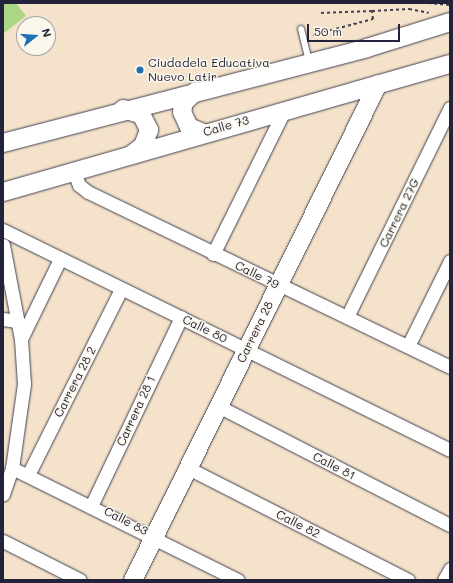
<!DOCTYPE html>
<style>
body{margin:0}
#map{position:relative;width:453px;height:583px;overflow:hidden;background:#f4e3ca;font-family:Mali,sans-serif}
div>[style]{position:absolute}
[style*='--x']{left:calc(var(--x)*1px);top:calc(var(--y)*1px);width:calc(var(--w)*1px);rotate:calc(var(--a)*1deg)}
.green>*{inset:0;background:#abd683}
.path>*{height:2px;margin-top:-1px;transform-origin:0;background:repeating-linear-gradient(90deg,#423f50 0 3px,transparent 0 6px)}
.roads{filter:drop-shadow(0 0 1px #423f50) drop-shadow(0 0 1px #423f50)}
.lane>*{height:6px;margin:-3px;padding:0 3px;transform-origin:3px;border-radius:3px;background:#fff}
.street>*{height:13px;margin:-6.5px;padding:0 6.5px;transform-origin:6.5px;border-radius:6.5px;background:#fff}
.secondary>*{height:18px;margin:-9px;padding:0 9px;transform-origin:9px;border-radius:9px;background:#fff}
.dots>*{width:11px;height:11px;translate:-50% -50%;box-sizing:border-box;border:2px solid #fbf7ec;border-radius:50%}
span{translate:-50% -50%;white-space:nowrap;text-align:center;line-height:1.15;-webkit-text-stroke:3px #fbf7ec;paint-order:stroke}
.poi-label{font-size:12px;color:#22223b}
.left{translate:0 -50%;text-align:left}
.street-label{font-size:12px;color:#22223b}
.frame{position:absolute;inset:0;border:4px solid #22223b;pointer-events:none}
.north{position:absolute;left:16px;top:16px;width:40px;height:40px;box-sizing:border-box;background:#fbf7ec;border:1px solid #a4a2a5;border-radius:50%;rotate:73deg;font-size:11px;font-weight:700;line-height:16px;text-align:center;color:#22223b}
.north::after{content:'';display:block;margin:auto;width:14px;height:18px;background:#1f6fb2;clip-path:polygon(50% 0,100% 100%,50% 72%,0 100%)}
.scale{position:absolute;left:307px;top:24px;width:93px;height:18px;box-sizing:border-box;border:2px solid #22223b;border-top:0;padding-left:5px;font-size:12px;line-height:14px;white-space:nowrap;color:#22223b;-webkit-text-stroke:3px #fbf7ec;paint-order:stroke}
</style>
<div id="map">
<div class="green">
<i style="clip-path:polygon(3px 3px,16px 3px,26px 16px,3px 34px)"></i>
</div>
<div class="path">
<i style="--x:428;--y:3;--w:22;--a:5"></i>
<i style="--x:372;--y:11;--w:37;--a:-3"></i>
<i style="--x:409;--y:9;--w:20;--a:11"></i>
<i style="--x:313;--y:35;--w:62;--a:-14.9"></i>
<i style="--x:373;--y:19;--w:8;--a:-97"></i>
<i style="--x:372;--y:11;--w:53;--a:177.8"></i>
</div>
<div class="roads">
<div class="lane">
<i style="--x:301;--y:29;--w:34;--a:76"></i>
</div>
<div class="street">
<i style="--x:74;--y:172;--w:14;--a:69"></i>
<i style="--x:79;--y:185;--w:11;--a:38"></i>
<i style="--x:88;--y:192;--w:402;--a:25.8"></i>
<i style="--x:3;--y:230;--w:498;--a:26.2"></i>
<i style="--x:3;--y:245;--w:96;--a:79.2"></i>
<i style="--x:21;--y:339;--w:45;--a:86.2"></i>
<i style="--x:24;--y:384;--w:85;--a:98.1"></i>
<i style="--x:12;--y:468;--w:28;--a:109"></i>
<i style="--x:213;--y:254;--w:162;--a:-63.6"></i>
<i style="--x:347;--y:317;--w:233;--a:-63.8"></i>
<i style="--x:3;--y:319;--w:14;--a:8"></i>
<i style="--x:21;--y:339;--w:89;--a:-64"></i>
<i style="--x:408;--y:346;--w:95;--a:-63.7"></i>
<i style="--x:218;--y:406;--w:261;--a:27.2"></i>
<i style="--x:12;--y:468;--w:252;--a:26.4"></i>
<i style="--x:188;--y:468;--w:247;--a:27"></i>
<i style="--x:28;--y:475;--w:208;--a:-63.4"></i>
<i style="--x:92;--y:504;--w:207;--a:-64.5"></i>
<i style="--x:3;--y:541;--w:86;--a:26.9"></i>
<i style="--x:444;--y:580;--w:13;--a:-61"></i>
</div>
<div class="secondary">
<i style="--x:196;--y:91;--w:16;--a:137"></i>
<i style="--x:184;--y:102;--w:10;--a:101"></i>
<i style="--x:182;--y:112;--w:17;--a:65"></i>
<i style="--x:189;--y:127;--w:15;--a:23"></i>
<i style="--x:123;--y:109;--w:19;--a:16"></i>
<i style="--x:141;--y:114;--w:18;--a:63"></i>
<i style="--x:149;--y:130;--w:17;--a:111"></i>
<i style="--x:143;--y:146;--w:15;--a:143"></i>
<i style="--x:3;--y:143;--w:376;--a:-14.6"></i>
<i style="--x:367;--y:48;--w:87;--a:-17.4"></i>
<i style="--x:3;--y:192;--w:465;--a:-16"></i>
<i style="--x:133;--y:580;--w:553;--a:-63.71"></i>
</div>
</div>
<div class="dots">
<i style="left:140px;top:70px;background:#1f6fb2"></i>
</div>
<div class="poi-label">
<span class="left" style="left:148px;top:70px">Ciudadela Educativa<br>Nuevo Latir</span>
</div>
<div class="street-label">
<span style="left:226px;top:126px;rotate:-16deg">Calle 73</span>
<span style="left:399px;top:213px;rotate:-64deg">Carrera 27G</span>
<span style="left:257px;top:275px;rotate:26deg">Calle 79</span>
<span style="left:205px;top:329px;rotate:26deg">Calle 80</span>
<span style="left:255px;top:332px;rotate:-64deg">Carrera 28</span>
<span style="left:75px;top:382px;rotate:-63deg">Carrera 28 2</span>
<span style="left:136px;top:411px;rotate:-65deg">Carrera 28 1</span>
<span style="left:334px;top:466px;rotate:27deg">Calle 81</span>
<span style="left:126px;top:521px;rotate:27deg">Calle 83</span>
<span style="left:298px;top:524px;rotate:27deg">Calle 82</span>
</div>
<div class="frame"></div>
<div class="north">N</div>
<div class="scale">50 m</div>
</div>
